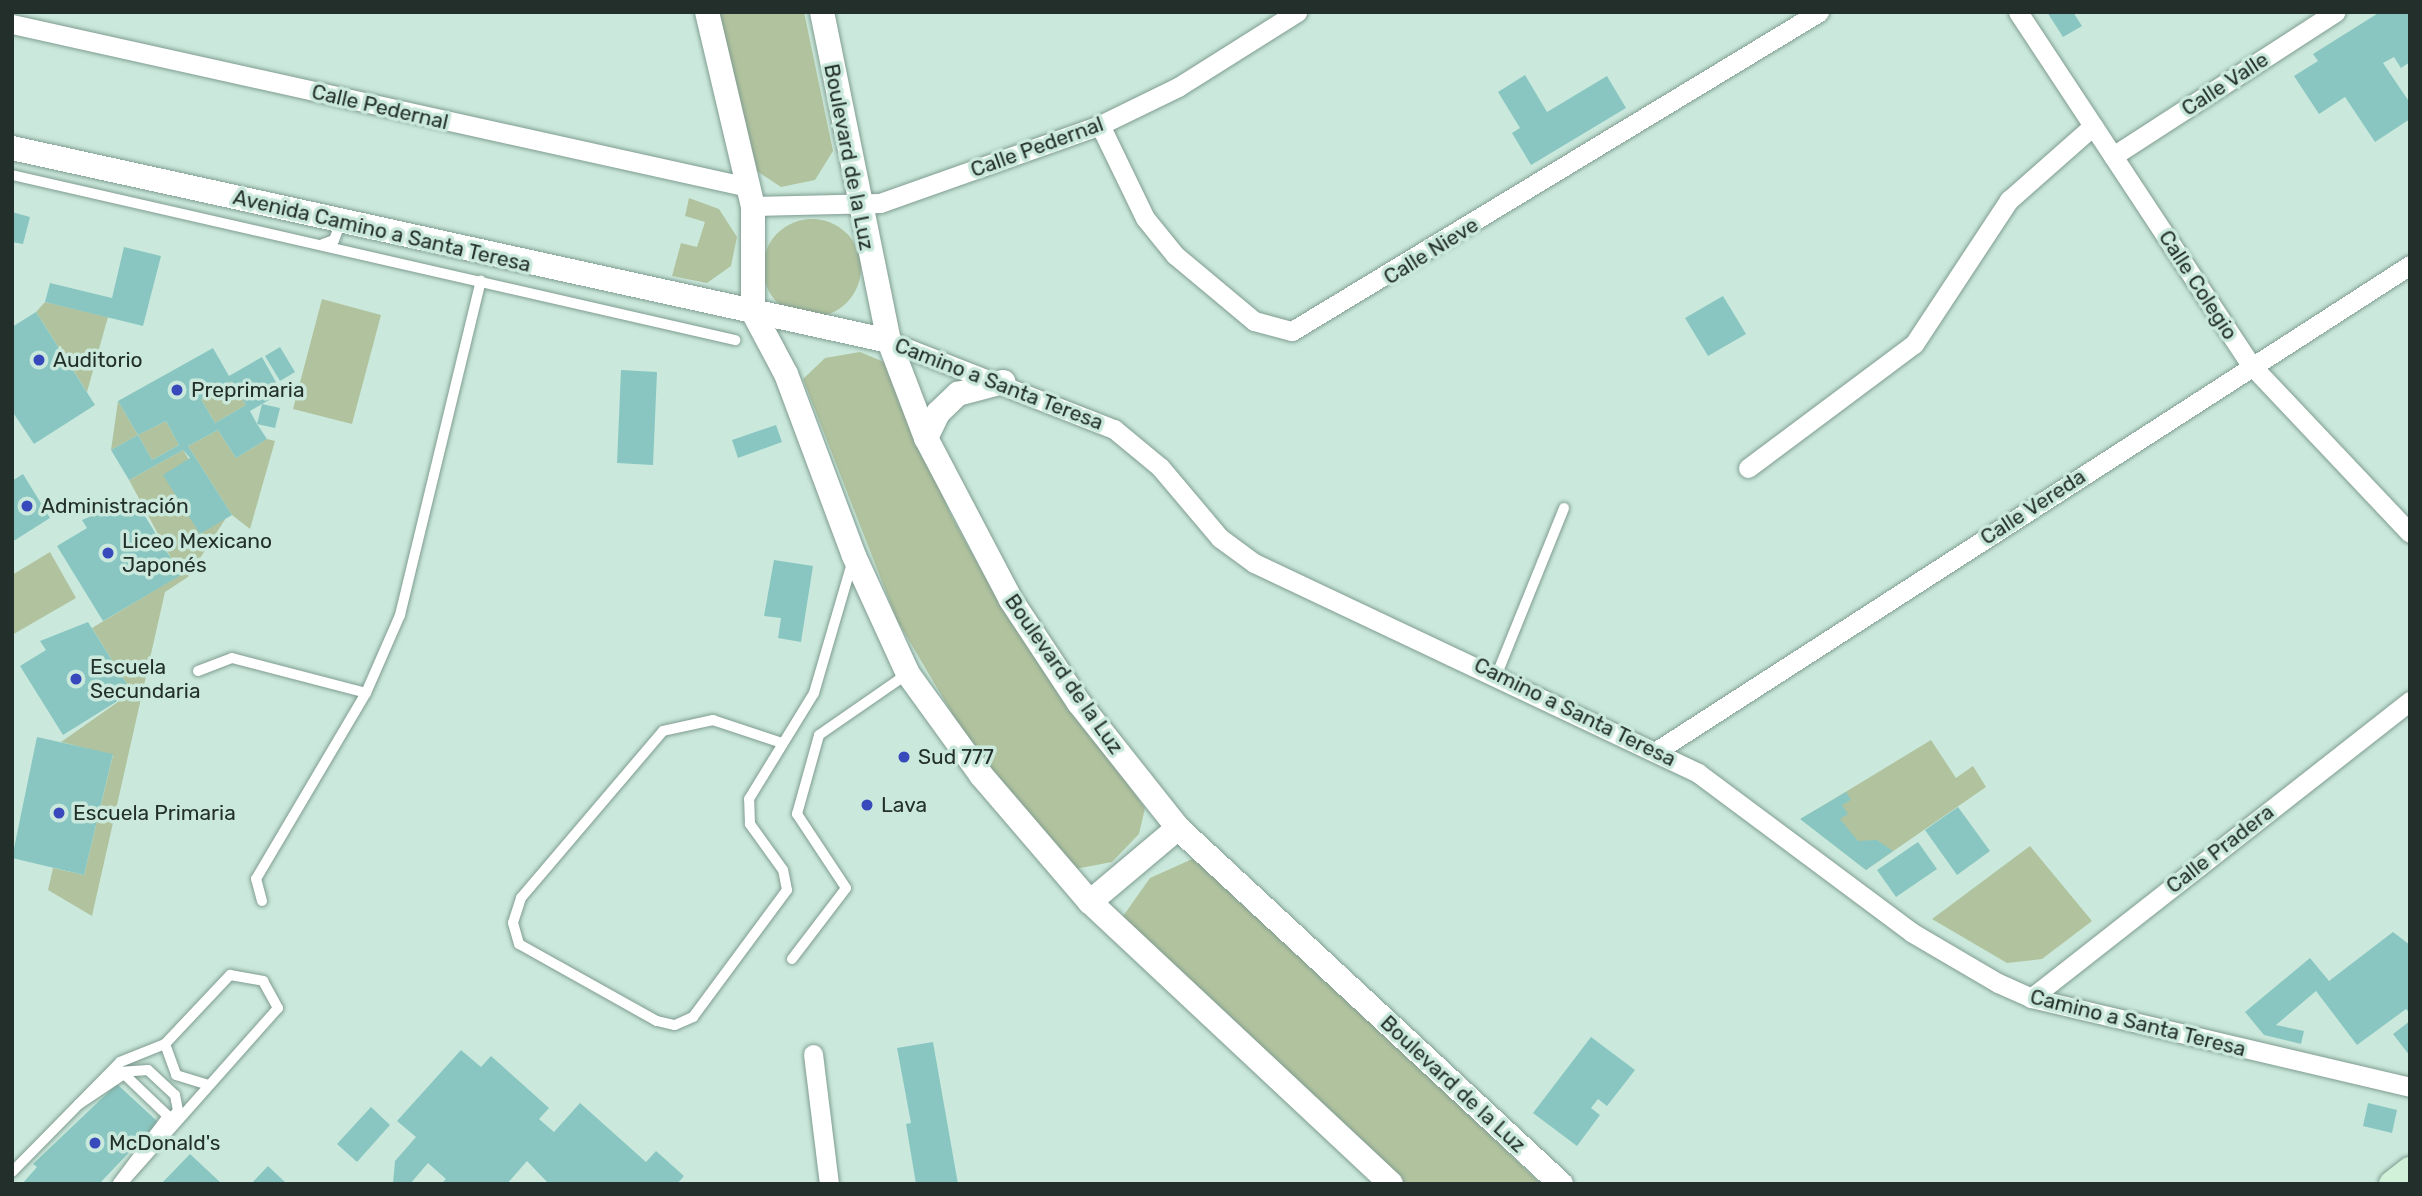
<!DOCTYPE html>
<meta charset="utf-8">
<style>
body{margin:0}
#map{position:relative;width:2422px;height:1196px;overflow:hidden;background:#cae9dc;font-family:Rubik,sans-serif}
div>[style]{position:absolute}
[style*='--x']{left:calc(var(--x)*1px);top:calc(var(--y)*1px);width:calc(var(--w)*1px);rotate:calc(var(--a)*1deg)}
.green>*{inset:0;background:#b1c39e}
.round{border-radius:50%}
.building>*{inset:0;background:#89c6c1}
.roads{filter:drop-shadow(0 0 2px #809c91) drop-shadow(0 0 2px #809c91)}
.service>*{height:10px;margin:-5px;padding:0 5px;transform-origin:5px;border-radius:5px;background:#fff}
.minor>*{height:19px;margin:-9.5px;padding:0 9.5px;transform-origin:9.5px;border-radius:9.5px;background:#fff}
.tertiary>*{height:24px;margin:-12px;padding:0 12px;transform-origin:12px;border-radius:12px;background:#fff}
.secondary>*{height:26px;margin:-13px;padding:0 13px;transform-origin:13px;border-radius:13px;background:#d1f1d8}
.dots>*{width:19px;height:19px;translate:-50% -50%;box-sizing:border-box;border:4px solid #cae9dc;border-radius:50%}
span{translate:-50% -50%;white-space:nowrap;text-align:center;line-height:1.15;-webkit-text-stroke:7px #cae9dc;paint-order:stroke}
.street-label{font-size:21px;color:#232f2a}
.poi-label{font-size:21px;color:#232f2a}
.left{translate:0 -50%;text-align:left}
.frame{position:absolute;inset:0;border:14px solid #232f2a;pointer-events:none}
</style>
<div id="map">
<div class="green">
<i style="clip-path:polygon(712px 12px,804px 12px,833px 151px,815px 180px,781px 187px,752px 168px)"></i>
<i style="clip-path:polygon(689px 198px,719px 209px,737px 237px,731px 266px,707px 283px,672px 276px,681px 243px,697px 247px,705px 222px,685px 216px)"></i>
<i class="round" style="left:763px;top:219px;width:98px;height:98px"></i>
<i style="clip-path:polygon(322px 299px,381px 315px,352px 424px,293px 409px)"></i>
<i style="clip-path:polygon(45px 302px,108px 317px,87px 392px,36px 312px)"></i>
<i style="clip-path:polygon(860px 352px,884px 362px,952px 517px,1008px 618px,1145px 808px,1139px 834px,1112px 862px,1075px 869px,1023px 811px,966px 737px,897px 620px,803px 379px,825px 358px)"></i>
<i style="clip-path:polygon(232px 381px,246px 405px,215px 423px,201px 399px)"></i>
<i style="clip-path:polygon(118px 401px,138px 435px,166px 421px,179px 445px,152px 460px,138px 435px,111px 450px)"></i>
<i style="clip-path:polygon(218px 430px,236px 458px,267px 439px,275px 441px,250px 529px,232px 515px,188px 446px)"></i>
<i style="clip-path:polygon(183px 450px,226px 518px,188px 577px,165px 592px,92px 916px,48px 890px,53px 868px,84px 875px,113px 755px,61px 742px,132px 692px,92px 628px,180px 575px,129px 480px)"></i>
<i style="clip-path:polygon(50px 552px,76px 598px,12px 635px,12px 575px)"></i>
<i style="clip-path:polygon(1931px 740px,1956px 778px,1973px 766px,1986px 787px,1866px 870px,1801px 819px)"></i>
<i style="clip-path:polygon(2030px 846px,2092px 921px,2042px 959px,2007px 963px,1932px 919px)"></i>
<i style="clip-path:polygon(1199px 856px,1541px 1184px,1405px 1184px,1121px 919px,1150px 878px)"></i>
</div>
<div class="building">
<i style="clip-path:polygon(2047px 12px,2073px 12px,2082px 26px,2063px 37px)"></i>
<i style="clip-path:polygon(2380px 12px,2410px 12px,2410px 62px,2401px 68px,2394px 57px,2383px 63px,2410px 103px,2410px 119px,2375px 142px,2345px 97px,2319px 114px,2294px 76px,2318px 61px,2313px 54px)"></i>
<i style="clip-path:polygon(1525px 75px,1547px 112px,1607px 76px,1626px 108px,1531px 165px,1512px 133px,1520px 128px,1498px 92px)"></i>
<i style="clip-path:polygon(12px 212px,30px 217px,23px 244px,12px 242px)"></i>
<i style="clip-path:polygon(124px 247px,161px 256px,143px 326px,45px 302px,50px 283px,112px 298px)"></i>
<i style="clip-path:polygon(1723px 296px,1746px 334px,1708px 356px,1685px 318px)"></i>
<i style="clip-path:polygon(36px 312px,95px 405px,34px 444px,12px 411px,12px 327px)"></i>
<i style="clip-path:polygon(280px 347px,295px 372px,280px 381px,265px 356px)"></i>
<i style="clip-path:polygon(evenodd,213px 348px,229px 376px,262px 357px,282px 393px,262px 404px,280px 408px,275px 428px,257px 424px,262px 404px,250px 411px,257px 424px,267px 439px,236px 458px,218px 430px,188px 446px,232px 515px,200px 534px,163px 475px,190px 458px,183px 450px,129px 480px,111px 450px,138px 435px,152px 460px,179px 445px,166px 421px,138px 435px,118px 401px,213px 348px,232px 381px,246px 405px,215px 423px,201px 399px,232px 381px)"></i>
<i style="clip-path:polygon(621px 370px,657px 372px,653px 465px,617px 463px)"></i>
<i style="clip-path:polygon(776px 425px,782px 442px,738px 458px,732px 440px)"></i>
<i style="clip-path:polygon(23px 474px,50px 518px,12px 542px,12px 481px)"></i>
<i style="clip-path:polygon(134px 498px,181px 575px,103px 621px,57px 546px,87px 528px,82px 520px)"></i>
<i style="clip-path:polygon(774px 560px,813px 566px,801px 642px,778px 638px,781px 618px,764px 616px)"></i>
<i style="clip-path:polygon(88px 622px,132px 692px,63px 735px,20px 666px,46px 650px,40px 641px)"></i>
<i style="clip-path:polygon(37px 737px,113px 754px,84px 875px,12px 858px)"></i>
<i style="clip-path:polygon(1846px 792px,1851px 800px,1842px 805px,1848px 814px,1840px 819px,1858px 841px,1877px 840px,1893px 851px,1866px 870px,1800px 819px)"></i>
<i style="clip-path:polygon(1958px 807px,1990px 851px,1957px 875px,1925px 830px)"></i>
<i style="clip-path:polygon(1918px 842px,1937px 869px,1896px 897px,1877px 870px)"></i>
<i style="clip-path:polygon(2393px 932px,2410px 945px,2410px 1013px,2406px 1009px,2357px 1045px,2316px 991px,2276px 1025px,2304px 1031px,2301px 1044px,2264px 1035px,2245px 1012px,2310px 958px,2329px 981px)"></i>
<i style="clip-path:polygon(2410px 1021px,2410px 1056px,2393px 1034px)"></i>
<i style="clip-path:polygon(1591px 1037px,1635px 1070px,1607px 1106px,1598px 1099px,1591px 1108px,1600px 1115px,1577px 1146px,1533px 1113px)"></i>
<i style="clip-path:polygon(933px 1042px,946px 1116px,958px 1184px,916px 1184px,906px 1124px,911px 1123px,897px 1048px)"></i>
<i style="clip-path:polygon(461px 1050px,481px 1067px,491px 1056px,549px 1108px,539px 1119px,554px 1132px,580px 1103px,646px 1162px,656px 1151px,684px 1176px,677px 1184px,549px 1184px,527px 1161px,507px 1184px,441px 1184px,446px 1179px,428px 1163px,410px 1184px,393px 1184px,395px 1161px,416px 1137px,397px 1121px)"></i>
<i style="clip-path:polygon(117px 1084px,158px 1122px,99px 1184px,22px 1184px,37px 1167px,33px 1164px)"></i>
<i style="clip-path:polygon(2368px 1103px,2397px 1110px,2392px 1133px,2363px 1126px)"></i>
<i style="clip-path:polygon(371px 1107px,390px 1125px,357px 1162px,337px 1144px)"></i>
<i style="clip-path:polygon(190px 1154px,222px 1184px,161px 1184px)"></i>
<i style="clip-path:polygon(268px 1166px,287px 1184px,251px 1184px)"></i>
</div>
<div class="roads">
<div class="service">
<i style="--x:12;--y:175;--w:742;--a:12.86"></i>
<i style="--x:323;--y:244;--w:12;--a:-20"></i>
<i style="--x:334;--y:240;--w:19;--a:-69"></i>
<i style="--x:198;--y:671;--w:36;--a:-21"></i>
<i style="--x:232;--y:658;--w:138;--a:14.6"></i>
<i style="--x:1497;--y:674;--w:179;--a:-68"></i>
<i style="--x:782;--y:743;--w:73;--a:-161.6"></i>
<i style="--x:713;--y:720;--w:51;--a:167.6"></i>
<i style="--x:663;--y:731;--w:219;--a:130.4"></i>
<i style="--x:521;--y:898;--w:26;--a:108"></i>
<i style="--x:513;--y:923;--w:22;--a:74"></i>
<i style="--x:519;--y:944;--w:158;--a:29.2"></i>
<i style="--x:657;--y:1021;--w:18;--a:13"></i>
<i style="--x:675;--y:1025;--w:20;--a:-24"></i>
<i style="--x:693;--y:1017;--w:158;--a:-53.5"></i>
<i style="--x:787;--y:890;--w:20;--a:-101"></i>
<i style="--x:783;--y:870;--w:57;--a:-125.7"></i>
<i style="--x:750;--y:824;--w:25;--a:-92"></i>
<i style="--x:749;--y:799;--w:124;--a:-58.5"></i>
<i style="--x:814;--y:693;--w:135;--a:-73.7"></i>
<i style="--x:262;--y:901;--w:23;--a:-105"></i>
<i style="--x:256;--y:879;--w:216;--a:-59.4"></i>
<i style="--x:366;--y:693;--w:85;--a:-66.4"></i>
<i style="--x:400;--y:615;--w:344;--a:-76.4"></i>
<i style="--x:792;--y:959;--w:89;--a:-52.7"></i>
<i style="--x:846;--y:888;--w:89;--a:-123.5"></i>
<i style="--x:797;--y:814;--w:82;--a:-74.4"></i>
<i style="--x:819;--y:735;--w:107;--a:-34.7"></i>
<i style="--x:165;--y:1044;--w:33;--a:70"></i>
<i style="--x:176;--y:1075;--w:34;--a:17"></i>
<i style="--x:119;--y:1072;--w:29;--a:-4"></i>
<i style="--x:148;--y:1070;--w:37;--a:43"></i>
<i style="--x:175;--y:1095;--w:16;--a:79"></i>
<i style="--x:178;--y:1111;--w:18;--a:133"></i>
<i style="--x:79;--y:1104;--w:54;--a:-33.7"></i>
<i style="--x:124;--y:1074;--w:61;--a:43.7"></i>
<i style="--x:168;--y:1116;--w:84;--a:126.7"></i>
<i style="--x:12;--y:1172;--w:154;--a:-45.5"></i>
<i style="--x:120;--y:1062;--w:48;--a:-21.8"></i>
<i style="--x:165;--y:1044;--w:95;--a:-46.7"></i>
<i style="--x:230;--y:975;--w:34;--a:10"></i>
<i style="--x:263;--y:981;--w:31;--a:61"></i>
<i style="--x:278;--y:1008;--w:235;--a:131.6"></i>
</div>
<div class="minor">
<i style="--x:2018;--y:12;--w:423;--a:56.6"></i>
<i style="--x:2251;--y:365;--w:231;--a:46.6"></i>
<i style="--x:12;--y:24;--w:754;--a:12.49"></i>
<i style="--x:1100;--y:125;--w:103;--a:64.2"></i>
<i style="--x:1145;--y:218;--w:48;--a:51"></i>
<i style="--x:1175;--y:255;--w:103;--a:39.9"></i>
<i style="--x:1254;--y:321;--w:39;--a:15"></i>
<i style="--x:1292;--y:331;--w:616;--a:-31.19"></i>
<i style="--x:2113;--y:156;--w:265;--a:-32.9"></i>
<i style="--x:753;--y:206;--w:127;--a:-1.4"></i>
<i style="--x:880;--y:203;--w:233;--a:-19.5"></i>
<i style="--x:1100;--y:125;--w:87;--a:-26"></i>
<i style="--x:1178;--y:87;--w:141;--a:-32.2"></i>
<i style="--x:889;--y:341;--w:242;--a:21.4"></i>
<i style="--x:1114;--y:429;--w:60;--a:39.6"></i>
<i style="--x:1160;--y:467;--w:93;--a:49.8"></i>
<i style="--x:1220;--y:538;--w:42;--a:36.3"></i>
<i style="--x:1254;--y:563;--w:491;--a:25.3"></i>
<i style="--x:1698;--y:773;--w:266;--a:36.7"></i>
<i style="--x:1911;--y:932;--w:101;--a:30.4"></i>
<i style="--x:1998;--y:983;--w:36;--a:24"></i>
<i style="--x:2031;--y:998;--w:389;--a:13.2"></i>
<i style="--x:1748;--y:468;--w:207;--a:-36.8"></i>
<i style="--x:1914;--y:344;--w:173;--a:-56.6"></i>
<i style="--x:2009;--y:200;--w:112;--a:-41.4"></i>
<i style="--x:1658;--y:750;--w:895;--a:-32.82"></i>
<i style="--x:2031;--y:998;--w:482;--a:-38.1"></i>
<i style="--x:813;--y:1054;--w:131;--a:83"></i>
</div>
<div class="tertiary">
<i style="--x:707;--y:12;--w:199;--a:76.7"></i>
<i style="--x:753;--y:206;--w:106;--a:90"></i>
<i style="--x:753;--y:312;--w:70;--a:62"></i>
<i style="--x:786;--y:374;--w:194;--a:69.5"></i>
<i style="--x:854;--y:556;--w:130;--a:65.4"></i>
<i style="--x:908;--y:674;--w:125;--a:54.1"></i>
<i style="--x:981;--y:775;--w:167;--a:49.4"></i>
<i style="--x:1090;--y:902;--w:412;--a:43.1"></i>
<i style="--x:822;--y:12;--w:336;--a:78.5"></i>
<i style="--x:889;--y:341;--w:104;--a:69.1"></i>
<i style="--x:926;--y:438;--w:183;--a:62.3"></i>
<i style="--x:1011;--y:600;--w:123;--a:56.6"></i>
<i style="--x:1079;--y:703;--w:159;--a:51.6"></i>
<i style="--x:1178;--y:828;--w:523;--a:42.91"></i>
<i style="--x:12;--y:148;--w:898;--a:12.41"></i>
<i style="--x:926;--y:438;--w:28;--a:-64"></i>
<i style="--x:938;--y:413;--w:28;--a:-44"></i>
<i style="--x:958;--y:394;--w:47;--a:-14.9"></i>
<i style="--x:1090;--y:902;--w:115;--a:-40.1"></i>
</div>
<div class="secondary">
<i style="--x:2392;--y:1184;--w:23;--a:-38"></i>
</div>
</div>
<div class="dots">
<i style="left:39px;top:360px;background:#3849bc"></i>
<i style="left:177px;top:390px;background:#3849bc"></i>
<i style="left:27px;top:506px;background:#3849bc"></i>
<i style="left:108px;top:553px;background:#3849bc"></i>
<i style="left:76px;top:679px;background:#3849bc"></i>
<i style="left:904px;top:757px;background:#3849bc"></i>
<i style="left:867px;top:805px;background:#3849bc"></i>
<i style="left:59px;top:813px;background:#3849bc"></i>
<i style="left:95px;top:1143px;background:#3849bc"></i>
</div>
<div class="street-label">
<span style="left:2225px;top:84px;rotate:-33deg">Calle Valle</span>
<span style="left:380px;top:107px;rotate:13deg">Calle Pedernal</span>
<span style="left:1037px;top:147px;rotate:-20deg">Calle Pedernal</span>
<span style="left:849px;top:157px;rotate:79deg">Boulevard de la Luz</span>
<span style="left:382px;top:231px;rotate:13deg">Avenida Camino a Santa Teresa</span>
<span style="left:1431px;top:251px;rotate:-32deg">Calle Nieve</span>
<span style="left:2198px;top:285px;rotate:57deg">Calle Colegio</span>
<span style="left:999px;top:384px;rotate:21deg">Camino a Santa Teresa</span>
<span style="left:2033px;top:507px;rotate:-33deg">Calle Vereda</span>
<span style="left:1064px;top:674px;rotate:55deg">Boulevard de la Luz</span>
<span style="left:1575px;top:712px;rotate:26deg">Camino a Santa Teresa</span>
<span style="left:2220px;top:849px;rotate:-38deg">Calle Pradera</span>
<span style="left:2138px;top:1023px;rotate:14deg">Camino a Santa Teresa</span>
<span style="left:1453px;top:1084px;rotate:43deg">Boulevard de la Luz</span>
</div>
<div class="poi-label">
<span class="left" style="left:53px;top:360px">Auditorio</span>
<span class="left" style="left:191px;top:390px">Preprimaria</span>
<span class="left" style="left:41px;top:506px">Administración</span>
<span class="left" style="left:122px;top:553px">Liceo Mexicano<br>Japonés</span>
<span class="left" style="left:90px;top:679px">Escuela<br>Secundaria</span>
<span class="left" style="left:918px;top:757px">Sud 777</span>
<span class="left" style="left:881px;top:805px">Lava</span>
<span class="left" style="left:73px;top:813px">Escuela Primaria</span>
<span class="left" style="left:109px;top:1143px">McDonald's</span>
</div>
<div class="frame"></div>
</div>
